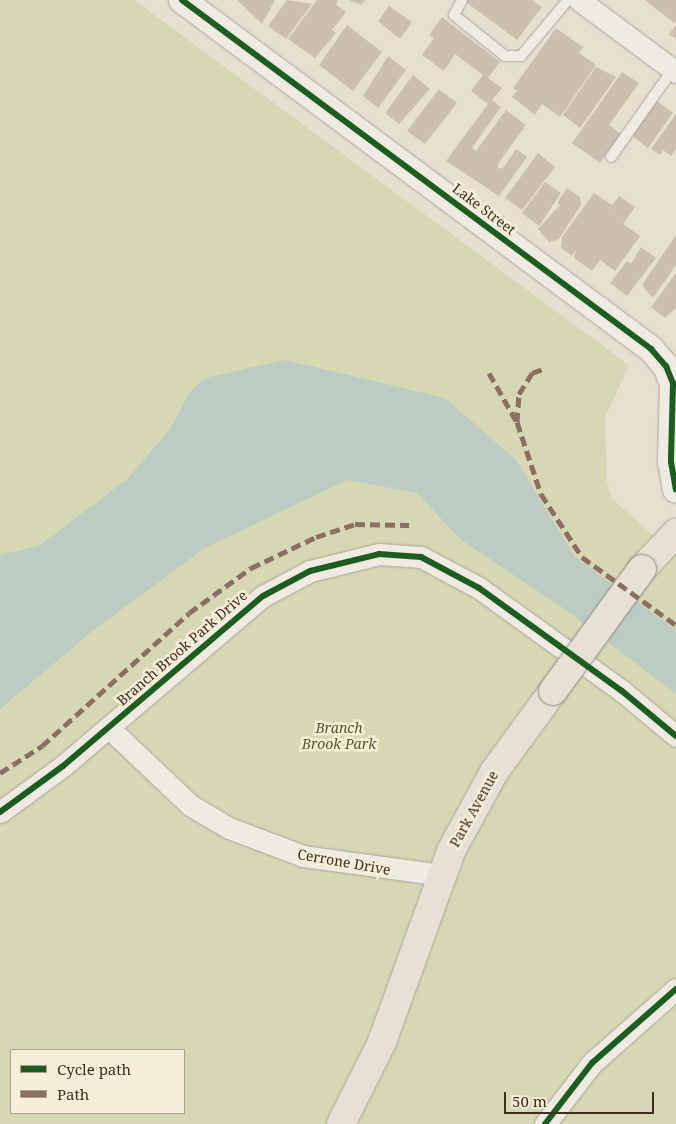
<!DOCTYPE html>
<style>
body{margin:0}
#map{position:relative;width:676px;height:1124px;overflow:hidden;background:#e7e0d1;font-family:"Noto Serif",serif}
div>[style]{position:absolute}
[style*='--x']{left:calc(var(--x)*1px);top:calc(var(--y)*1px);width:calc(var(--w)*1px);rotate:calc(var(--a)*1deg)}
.green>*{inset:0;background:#d6d7b3}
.water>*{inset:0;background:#bcccc2}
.building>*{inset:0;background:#cbbfb2}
.roads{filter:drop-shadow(0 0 1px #ada599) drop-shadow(0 0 1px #ada599)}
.service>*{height:10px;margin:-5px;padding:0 5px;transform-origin:5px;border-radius:5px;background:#efebe3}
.minor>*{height:21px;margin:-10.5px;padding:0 10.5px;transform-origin:10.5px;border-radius:10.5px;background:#efebe3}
.tertiary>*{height:26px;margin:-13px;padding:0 13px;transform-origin:13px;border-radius:13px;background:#efebe3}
.primary>*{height:28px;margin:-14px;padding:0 14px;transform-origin:14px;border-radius:14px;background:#e6e1d4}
.bridges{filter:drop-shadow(0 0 1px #928b80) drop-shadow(0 0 1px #928b80)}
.primary-bridge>*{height:28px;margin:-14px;padding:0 14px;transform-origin:14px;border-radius:14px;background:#e6e1d4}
.quiet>*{height:5px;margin-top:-2.5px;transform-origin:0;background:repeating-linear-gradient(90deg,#8d6e63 0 10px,transparent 0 15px)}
.cycleway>*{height:6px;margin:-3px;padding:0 3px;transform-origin:3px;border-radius:3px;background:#1b5e20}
span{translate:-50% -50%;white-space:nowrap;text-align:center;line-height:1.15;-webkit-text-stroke:5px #f7eed8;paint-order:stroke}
.street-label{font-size:14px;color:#3d2e20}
.park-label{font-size:14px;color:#4d5a26;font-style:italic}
.legend{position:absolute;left:10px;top:1049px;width:175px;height:65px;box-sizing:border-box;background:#f7eed8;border:1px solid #ada18e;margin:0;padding:6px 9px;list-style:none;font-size:15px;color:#3d2e20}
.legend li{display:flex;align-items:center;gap:10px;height:25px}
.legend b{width:25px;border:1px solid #ada18e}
.scale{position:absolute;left:504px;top:1092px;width:150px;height:22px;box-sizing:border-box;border:2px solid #3d2e20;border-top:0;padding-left:6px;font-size:15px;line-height:18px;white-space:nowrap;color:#3d2e20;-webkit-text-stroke:4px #f7eed8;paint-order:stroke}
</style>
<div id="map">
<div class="green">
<i style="clip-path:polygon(evenodd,0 0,134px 0,629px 365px,605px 418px,607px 482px,612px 499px,676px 555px,676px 1124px,0 1124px,0 0,11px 1050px,184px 1050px,184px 1113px,11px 1113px,11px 1050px)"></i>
</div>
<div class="water">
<i style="clip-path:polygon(285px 360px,445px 398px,516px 460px,575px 557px,676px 630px,676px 694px,569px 612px,460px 539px,417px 493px,347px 480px,205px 548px,95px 629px,0 709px,0 555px,39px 546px,127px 479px,171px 428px,188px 394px,205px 378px)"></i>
</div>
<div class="building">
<i style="clip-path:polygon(237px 0,275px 0,262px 24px)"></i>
<i style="clip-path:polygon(287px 0,312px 4px,286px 39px,268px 26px)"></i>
<i style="clip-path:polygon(317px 0,338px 0,336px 5px,346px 12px,332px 30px,336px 33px,315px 58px,288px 39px)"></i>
<i style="clip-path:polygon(349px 0,365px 0,361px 5px)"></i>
<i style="clip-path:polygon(463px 0,532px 0,542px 7px,517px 40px)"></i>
<i style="clip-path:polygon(645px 0,676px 0,676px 21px,674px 23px)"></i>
<i style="clip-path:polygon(389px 6px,412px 22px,400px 39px,378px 21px)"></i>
<i style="clip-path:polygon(442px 17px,500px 62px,488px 78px,502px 88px,492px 100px,501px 107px,472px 148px,476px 151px,506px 110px,526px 125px,498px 164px,498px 169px,504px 167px,516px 149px,527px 157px,499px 196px,446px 161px,488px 104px,471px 91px,483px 75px,455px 54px,444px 71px,422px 55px,434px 38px,429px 35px)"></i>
<i style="clip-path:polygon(347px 25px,382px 52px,353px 91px,319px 65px)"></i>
<i style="clip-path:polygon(676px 25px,676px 39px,669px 34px)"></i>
<i style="clip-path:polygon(556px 28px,583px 47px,579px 53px,596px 65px,560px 117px,542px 104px,535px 115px,512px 97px,517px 91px,513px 88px)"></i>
<i style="clip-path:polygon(388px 56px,406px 70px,378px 108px,363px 96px)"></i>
<i style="clip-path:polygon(596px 67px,616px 77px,580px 128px,563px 115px)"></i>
<i style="clip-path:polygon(622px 72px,639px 83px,609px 125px,621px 134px,600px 163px,572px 143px)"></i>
<i style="clip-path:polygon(413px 75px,430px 89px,399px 124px,385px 113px)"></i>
<i style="clip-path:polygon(439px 89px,457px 103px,425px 144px,407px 131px)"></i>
<i style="clip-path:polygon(657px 101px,673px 113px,648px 148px,632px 136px)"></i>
<i style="clip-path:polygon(676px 114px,676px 149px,671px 156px,663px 150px,660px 155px,651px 149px)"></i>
<i style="clip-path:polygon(538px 153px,555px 167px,522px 210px,505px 198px)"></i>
<i style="clip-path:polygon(545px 182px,561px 193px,539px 226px,522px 213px)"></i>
<i style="clip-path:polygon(567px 188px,580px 197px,581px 205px,559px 239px,549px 242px,538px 229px,560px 205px,557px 203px)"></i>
<i style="clip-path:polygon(594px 193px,612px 205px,605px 215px,619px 196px,635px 207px,623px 224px,640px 236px,615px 271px,600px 260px,592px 271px,574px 258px,576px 250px,572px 256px,561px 248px,562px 237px)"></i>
<i style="clip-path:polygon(676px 235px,676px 265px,653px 298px,642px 285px)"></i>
<i style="clip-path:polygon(641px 247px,656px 258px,627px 296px,610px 283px,627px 261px,631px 264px)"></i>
<i style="clip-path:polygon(676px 273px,676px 308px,665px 318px,651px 307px)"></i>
</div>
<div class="roads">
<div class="service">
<i style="--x:462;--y:0;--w:17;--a:118"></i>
<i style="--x:454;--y:15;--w:65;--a:38.8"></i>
<i style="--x:505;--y:56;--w:16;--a:0"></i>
<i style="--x:521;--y:56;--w:73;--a:-50"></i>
<i style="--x:611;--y:157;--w:108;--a:-54.8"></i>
</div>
<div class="minor">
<i style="--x:579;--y:0;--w:121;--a:36.6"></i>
<i style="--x:109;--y:728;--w:112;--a:43.5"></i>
<i style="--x:190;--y:805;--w:45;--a:30.5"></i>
<i style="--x:229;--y:828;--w:79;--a:20.7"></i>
<i style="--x:303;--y:856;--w:140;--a:7.8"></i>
<i style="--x:0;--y:812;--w:78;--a:-36.1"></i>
<i style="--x:63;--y:766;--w:262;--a:-40.4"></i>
<i style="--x:263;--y:596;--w:53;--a:-28"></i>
<i style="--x:310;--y:571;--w:71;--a:-13.8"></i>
<i style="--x:379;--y:554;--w:42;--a:4.1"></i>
<i style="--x:421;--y:557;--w:66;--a:28.1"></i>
<i style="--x:479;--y:588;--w:176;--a:35.8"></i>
<i style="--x:622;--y:691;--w:70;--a:39.8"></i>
<i style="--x:545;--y:1124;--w:77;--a:-52.4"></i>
<i style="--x:592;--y:1063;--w:112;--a:-41.4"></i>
</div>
<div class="tertiary">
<i style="--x:182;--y:0;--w:585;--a:36.65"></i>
<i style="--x:651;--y:349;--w:23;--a:49"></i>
<i style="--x:666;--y:366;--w:18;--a:68"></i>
<i style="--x:673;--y:383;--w:79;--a:91.5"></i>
<i style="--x:671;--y:462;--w:28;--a:80"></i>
</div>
<div class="primary">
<i style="--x:642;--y:569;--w:50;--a:-46.6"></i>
<i style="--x:341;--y:1124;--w:92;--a:-63.4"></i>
<i style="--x:382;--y:1042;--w:203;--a:-70.1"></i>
<i style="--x:451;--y:851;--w:90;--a:-61.4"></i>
<i style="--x:494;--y:772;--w:100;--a:-53.9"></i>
</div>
</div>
<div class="bridges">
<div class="primary-bridge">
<i style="--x:553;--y:691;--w:151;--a:-53.9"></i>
</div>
</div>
<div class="quiet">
<i style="--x:489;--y:373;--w:56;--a:60.3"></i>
<i style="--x:517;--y:422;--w:76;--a:71.6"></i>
<i style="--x:541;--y:494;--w:75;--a:56.9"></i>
<i style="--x:582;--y:557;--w:116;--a:35.9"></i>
<i style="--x:517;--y:422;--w:28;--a:-86"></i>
<i style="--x:519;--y:394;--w:25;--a:-58"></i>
<i style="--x:532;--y:373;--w:15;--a:-20"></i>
<i style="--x:0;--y:773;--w:50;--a:-32.7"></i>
<i style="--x:42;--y:746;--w:198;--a:-42.1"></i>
<i style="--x:189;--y:613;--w:77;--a:-36"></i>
<i style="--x:251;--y:568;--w:72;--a:-25.5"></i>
<i style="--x:316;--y:537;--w:41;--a:-18.4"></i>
<i style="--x:355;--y:524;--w:54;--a:1.1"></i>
</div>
<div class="cycleway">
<i style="--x:182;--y:0;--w:585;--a:36.65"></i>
<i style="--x:651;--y:349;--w:23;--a:49"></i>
<i style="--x:666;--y:366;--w:18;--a:68"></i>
<i style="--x:673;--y:383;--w:79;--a:91.5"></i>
<i style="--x:671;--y:462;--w:28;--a:80"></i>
<i style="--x:0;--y:812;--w:78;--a:-36.1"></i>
<i style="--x:63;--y:766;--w:262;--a:-40.4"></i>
<i style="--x:263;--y:596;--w:53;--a:-28"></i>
<i style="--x:310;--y:571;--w:71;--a:-13.8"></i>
<i style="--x:379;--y:554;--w:42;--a:4.1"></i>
<i style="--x:421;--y:557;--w:66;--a:28.1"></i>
<i style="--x:479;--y:588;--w:176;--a:35.8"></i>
<i style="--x:622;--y:691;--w:70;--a:39.8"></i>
<i style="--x:545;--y:1124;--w:77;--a:-52.4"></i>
<i style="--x:592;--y:1063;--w:112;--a:-41.4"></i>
</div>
<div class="street-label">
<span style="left:484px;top:209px;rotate:37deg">Lake Street</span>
<span style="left:182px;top:648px;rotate:-41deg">Branch Brook Park Drive</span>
<span style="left:474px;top:809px;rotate:-61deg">Park Avenue</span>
<span style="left:344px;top:862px;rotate:10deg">Cerrone Drive</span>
</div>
<div class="park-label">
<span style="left:339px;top:736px">Branch<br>Brook Park</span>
</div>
<ul class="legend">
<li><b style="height:6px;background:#1b5e20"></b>Cycle path</li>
<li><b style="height:6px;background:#8d6e63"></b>Path</li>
</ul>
<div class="scale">50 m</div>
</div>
